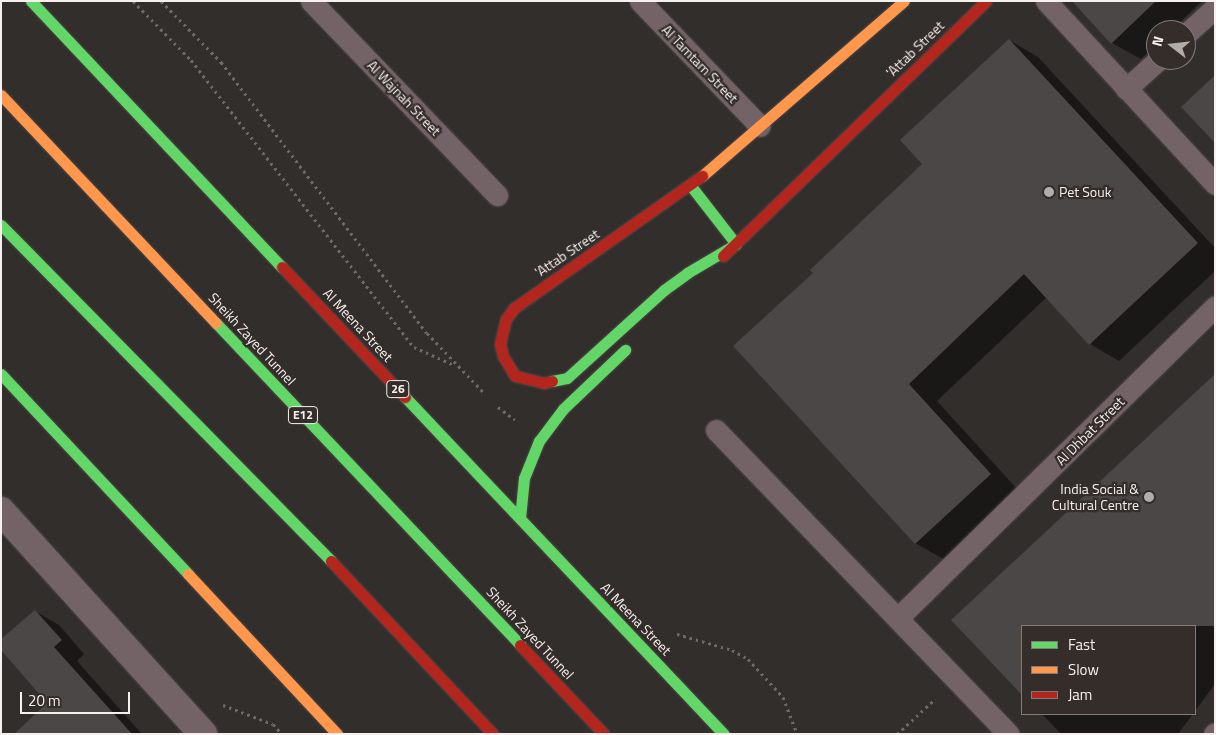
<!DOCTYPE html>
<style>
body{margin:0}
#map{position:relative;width:1216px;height:735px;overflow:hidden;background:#322e2c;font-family:"Titillium Web",sans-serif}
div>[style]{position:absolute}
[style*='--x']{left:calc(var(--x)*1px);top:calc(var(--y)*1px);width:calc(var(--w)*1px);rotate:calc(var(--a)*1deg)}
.shadow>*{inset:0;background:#0007}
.building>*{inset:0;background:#4a4746}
.path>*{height:3px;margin-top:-1.5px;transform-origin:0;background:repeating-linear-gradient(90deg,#736869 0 2.5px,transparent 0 6.5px)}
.roads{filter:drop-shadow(0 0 1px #4d4948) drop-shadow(0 0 1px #4d4948)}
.lane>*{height:21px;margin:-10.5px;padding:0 10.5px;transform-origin:10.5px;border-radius:10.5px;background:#736366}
.street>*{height:28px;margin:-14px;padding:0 14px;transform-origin:14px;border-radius:14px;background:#736366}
.fast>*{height:11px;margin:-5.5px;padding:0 5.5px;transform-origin:5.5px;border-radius:5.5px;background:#63d668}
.slow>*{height:11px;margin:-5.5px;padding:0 5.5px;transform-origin:5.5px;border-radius:5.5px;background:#ff974d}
.jam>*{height:11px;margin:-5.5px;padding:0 5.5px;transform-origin:5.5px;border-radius:5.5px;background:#b3261e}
.dots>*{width:14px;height:14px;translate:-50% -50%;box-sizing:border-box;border:2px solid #342d2a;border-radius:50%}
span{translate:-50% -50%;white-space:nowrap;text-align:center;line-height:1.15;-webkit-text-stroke:4.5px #342d2a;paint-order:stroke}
.shield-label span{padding:1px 4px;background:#342d2a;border:1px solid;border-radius:4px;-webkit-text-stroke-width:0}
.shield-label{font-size:12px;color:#f6f1ef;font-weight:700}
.street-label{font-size:14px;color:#f6f1ef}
.poi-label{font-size:14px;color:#f6f1ef}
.left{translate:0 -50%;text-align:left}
.right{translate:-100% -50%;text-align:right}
.frame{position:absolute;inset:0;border:2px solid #f6f1ef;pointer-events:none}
.legend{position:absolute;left:1021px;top:625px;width:175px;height:90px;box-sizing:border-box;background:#342d2a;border:1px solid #827b79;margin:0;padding:6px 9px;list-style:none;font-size:15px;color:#f6f1ef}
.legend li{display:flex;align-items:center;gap:10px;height:25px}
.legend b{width:25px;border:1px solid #827b79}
.north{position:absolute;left:1146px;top:20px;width:50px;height:50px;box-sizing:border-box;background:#342d2a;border:1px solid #827b79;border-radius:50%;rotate:286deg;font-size:14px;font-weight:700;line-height:20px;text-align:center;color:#f6f1ef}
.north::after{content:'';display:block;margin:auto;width:18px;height:22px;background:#b1adab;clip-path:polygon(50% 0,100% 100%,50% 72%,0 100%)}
.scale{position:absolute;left:20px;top:692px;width:110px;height:22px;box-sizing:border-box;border:2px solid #f6f1ef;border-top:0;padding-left:6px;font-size:15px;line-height:18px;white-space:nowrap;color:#f6f1ef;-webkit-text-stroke:4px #342d2a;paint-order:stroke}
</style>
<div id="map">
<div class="shadow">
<i style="clip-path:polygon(1074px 1px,1202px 1px,1172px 30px,1156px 30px,1156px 45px,1141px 59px,1112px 43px)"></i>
<i style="clip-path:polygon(1009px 40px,1038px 57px,1215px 248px,1215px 271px,1119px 361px,1090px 344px,1047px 297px,937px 401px,1019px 491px,945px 560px,915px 543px,815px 273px,924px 164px)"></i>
<i style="clip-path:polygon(1215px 376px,1215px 684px,1195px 711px,1195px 626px,1022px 626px,1022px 693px,953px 620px)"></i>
<i style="clip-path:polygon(35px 611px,59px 625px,84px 654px,77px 661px,142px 734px,16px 734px,49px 703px)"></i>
<i style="clip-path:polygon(1042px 714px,1193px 714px,1178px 734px,1061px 734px)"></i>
</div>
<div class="building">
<i style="clip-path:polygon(1072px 1px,1156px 1px,1111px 44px)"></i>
<i style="clip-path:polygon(1009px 39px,1198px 243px,1089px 345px,1024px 274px,909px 384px,991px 474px,915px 544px,733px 346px,813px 273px,810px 270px,922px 164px,900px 140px)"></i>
<i style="clip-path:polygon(1215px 75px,1215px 143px,1181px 107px)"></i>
<i style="clip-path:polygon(1215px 374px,1215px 626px,1022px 626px,1022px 695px,951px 620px)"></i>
<i style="clip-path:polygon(35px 610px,62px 640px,54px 647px,132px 734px,14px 734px,47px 703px,1px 650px,1px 639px)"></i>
</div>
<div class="path">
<i style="--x:133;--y:1;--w:83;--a:45.5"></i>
<i style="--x:191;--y:60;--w:363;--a:52.2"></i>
<i style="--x:414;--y:347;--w:44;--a:24.2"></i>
<i style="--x:161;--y:1;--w:86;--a:45.5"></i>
<i style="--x:221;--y:62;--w:340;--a:52.8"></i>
<i style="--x:427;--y:333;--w:84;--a:46.4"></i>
<i style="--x:498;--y:407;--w:21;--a:37"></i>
<i style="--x:677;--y:634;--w:57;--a:16.2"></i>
<i style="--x:732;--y:650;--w:18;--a:29"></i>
<i style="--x:748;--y:659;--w:52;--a:47.4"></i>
<i style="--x:783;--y:697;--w:40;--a:69"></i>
<i style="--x:223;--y:705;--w:53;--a:20.8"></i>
<i style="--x:273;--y:724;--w:13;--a:48"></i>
<i style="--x:897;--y:734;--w:52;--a:-42.6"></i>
</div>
<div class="roads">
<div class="lane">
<i style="--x:311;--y:1;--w:269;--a:46.2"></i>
<i style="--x:640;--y:1;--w:173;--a:46.2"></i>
<i style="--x:1046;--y:1;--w:249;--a:47.3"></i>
<i style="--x:1186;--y:34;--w:39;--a:-42"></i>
<i style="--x:1126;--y:89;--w:43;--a:-42.2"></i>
<i style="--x:716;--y:430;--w:422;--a:46.1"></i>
<i style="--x:899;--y:617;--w:443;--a:-44.5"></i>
<i style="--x:1214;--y:734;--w:1;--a:-45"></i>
</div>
<div class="street">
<i style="--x:1;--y:511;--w:301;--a:47.8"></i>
</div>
<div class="fast">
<i style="--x:31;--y:1;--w:366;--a:46.7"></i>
<i style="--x:1;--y:225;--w:471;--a:45.5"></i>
<i style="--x:216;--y:323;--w:443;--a:46.6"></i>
<i style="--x:1;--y:374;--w:274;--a:46.9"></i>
<i style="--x:552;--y:381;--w:15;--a:-11"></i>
<i style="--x:567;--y:378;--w:131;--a:-42.2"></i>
<i style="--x:664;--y:290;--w:29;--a:-36"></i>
<i style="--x:687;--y:273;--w:57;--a:-30.6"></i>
<i style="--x:736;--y:244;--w:73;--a:-127.8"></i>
<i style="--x:405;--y:397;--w:464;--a:46.6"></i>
<i style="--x:520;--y:518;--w:40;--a:-84.3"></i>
<i style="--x:524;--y:478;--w:40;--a:-68"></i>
<i style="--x:539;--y:441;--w:40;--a:-53"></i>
<i style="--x:563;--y:409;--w:86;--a:-43.6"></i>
</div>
<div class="slow">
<i style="--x:1;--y:95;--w:313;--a:46.7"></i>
<i style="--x:702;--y:176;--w:267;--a:-40.9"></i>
<i style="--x:188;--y:574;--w:219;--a:47"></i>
</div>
<div class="jam">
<i style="--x:723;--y:256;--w:366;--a:-44.1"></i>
<i style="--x:282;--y:267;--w:179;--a:46.6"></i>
<i style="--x:552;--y:381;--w:8;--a:166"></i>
<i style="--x:544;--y:383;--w:30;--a:-166"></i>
<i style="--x:515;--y:376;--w:23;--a:-121"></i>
<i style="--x:503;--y:356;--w:12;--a:-104"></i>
<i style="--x:500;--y:344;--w:26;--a:-77"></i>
<i style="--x:506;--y:319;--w:14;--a:-54"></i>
<i style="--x:514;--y:308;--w:230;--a:-35.1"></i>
<i style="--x:331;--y:561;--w:237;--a:46.9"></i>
<i style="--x:520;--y:645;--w:122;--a:46.7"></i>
</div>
</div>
<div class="dots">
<i style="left:1049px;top:192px;background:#b1adab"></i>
<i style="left:1149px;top:497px;background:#b1adab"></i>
</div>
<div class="shield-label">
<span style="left:398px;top:389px">26</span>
<span style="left:303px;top:415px">E12</span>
</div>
<div class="street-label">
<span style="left:915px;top:49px;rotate:-44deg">'Attab Street</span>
<span style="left:700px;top:64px;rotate:46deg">Al Tamtam Street</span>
<span style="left:404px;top:98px;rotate:46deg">Al Wajnah Street</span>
<span style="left:567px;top:253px;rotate:-34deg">'Attab Street</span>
<span style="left:358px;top:325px;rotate:47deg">Al Meena Street</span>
<span style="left:252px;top:339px;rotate:47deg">Sheikh Zayed Tunnel</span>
<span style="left:1090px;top:431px;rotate:-45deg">Al Dhbat Street</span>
<span style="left:636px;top:619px;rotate:46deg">Al Meena Street</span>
<span style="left:530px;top:633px;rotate:47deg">Sheikh Zayed Tunnel</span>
</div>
<div class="poi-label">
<span class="left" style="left:1059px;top:192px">Pet Souk</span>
<span class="right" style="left:1139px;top:497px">India Social &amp;<br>Cultural Centre</span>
</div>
<div class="frame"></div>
<ul class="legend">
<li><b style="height:6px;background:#63d668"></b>Fast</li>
<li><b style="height:6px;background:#ff974d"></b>Slow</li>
<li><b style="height:6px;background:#b3261e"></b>Jam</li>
</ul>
<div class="north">N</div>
<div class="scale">20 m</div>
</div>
